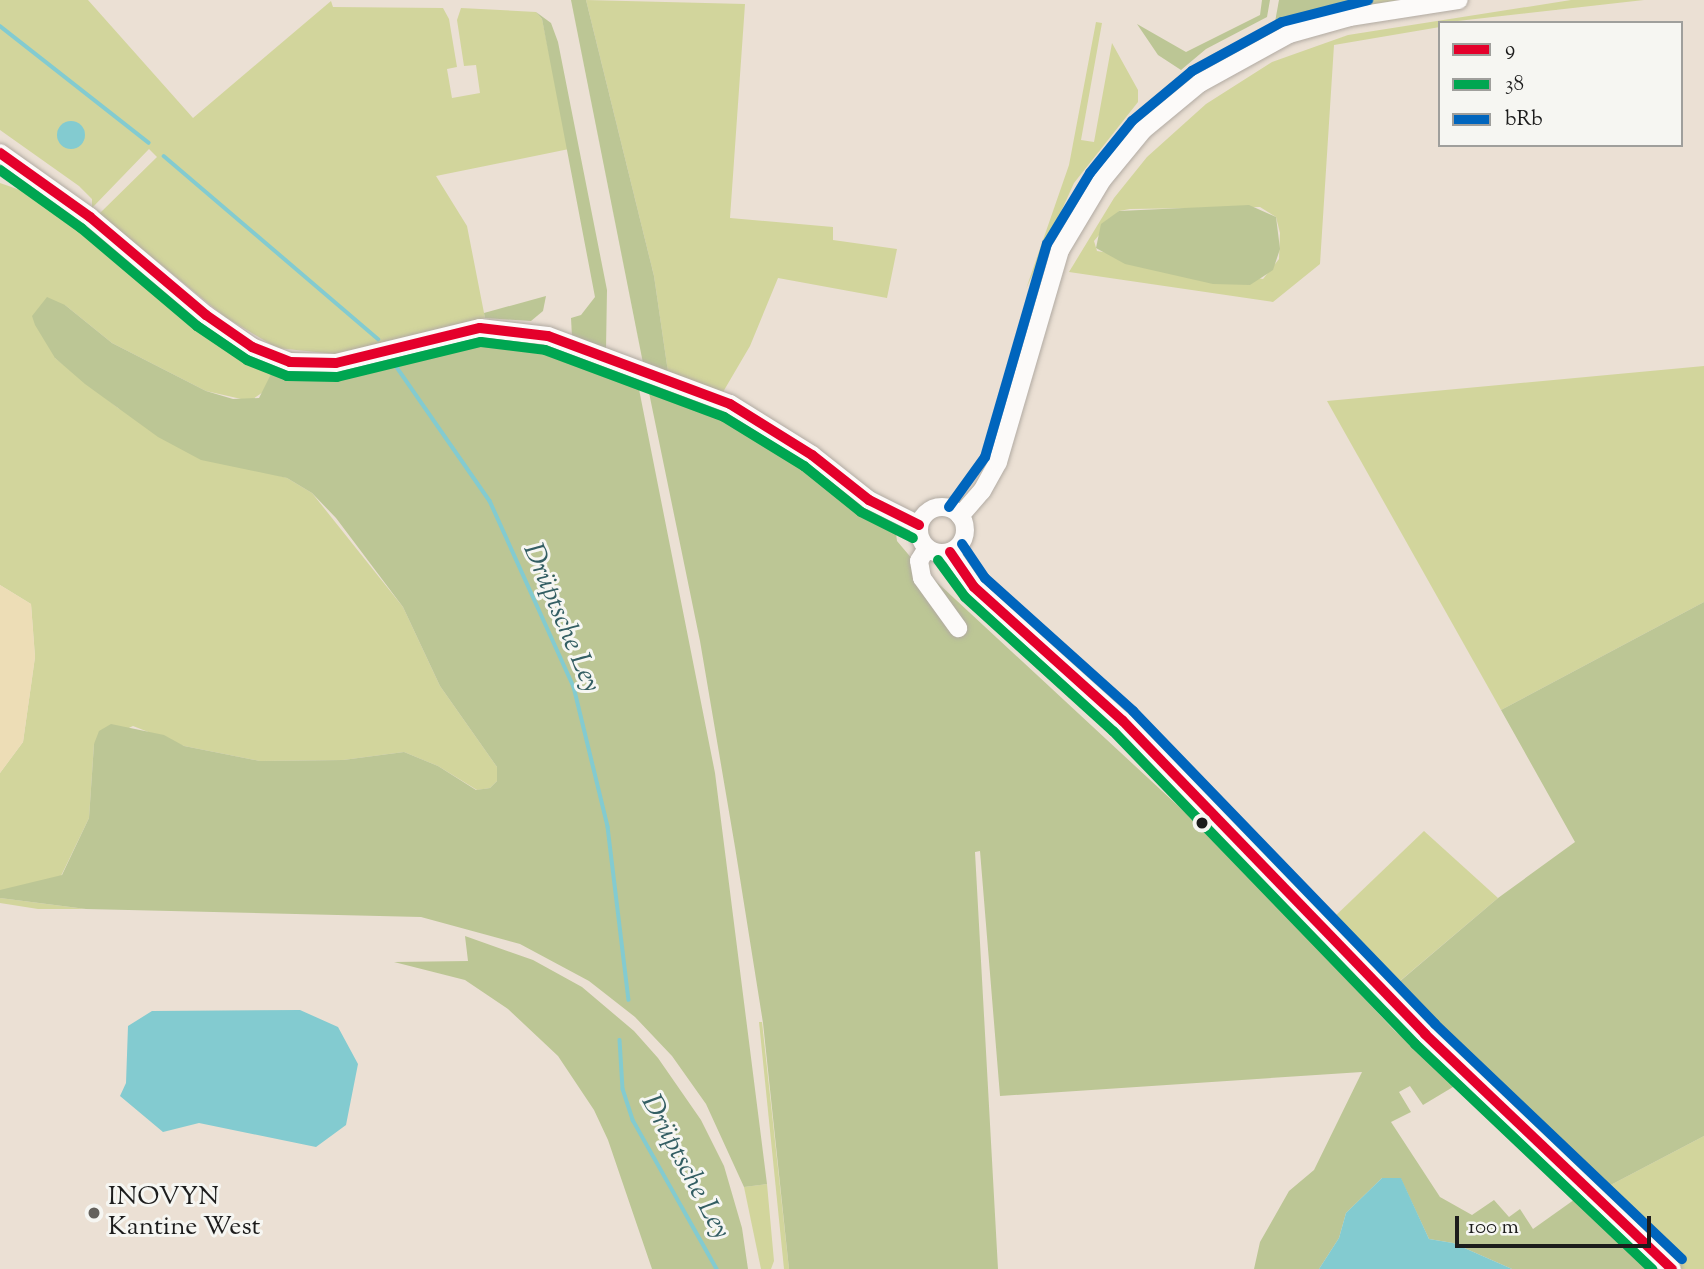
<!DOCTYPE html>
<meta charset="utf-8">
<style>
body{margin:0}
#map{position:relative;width:1704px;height:1269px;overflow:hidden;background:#ebe0d4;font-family:"Sorts Mill Goudy",serif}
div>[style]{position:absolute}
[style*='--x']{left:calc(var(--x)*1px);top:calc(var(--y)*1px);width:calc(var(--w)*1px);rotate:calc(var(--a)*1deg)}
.green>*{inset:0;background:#d2d59c}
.forest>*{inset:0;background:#bcc695}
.sand>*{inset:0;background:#edddb6}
.water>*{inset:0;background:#83cbd0}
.round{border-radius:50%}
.stream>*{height:3.5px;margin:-1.75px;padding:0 1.75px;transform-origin:1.75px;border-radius:1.75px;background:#83cbd0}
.roads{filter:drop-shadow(0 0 2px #b1aaa2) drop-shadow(0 0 2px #b1aaa2)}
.minor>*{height:18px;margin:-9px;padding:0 9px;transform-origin:9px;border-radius:9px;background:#fcfaf9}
.minor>.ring{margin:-9px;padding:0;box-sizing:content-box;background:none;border:18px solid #fcfaf9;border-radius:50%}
.bus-1>*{height:10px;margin:-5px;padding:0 5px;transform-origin:5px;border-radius:5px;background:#e4002b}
.bus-2>*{height:10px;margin:-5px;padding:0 5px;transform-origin:5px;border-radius:5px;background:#00a651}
.bus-3>*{height:10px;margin:-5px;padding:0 5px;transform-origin:5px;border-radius:5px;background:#0065bd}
.dots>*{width:19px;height:19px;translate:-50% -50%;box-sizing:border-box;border:4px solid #f6f6f2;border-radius:50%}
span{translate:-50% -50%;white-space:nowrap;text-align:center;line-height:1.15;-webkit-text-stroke:6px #f6f6f2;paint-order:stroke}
.poi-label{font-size:26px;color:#1c1c1c}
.left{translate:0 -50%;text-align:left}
.water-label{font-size:28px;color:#335e63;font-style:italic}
.legend{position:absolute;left:1438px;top:21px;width:245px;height:126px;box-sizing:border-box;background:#f6f6f2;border:2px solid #9f9f9c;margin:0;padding:9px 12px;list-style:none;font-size:21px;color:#1c1c1c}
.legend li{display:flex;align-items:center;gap:14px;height:35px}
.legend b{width:35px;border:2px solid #9f9f9c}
.scale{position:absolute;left:1455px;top:1216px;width:196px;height:32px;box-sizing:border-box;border:4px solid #1c1c1c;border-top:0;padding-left:9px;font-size:21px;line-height:24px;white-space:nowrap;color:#1c1c1c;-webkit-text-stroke:5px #f6f6f2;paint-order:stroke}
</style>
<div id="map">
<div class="green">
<i style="clip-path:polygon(0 0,88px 0,193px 118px,331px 1px,333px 7px,443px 8px,449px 19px,457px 67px,447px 69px,452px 98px,480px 93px,476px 65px,464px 66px,457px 20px,461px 8px,536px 12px,542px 19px,569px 149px,436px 176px,467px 226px,485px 318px,335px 354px,277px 348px,225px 317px,99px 214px,157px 157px,149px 149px,92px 208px,92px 199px,79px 186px,0 130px)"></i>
<i style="clip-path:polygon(586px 0,745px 4px,730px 218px,833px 227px,833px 240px,897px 249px,887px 298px,778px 278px,750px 346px,723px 392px,668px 372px,654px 276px)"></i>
<i style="clip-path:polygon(1356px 0,1398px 0,1298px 21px,1210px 62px,1207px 57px,1275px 22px)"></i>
<i style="clip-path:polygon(evenodd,1571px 0,1644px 0,1440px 23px,1440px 27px,1334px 45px,1320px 264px,1273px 302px,1069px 272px,1114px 198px,1147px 157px,1206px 104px,1272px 62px,1348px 35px,1571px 0,1260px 207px,1276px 217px,1280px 233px,1279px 259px,1263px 279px,1097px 251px,1094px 241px,1119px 211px,1130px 209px,1260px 207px)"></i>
<i style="clip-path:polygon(1096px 22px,1102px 23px,1081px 140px,1094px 142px,1112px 43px,1138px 90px,1138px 102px,1074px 183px,1026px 289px,1069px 165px)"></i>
<i style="clip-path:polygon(0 183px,20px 190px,22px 184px,85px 224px,241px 354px,274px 368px,266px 390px,250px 401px,206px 391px,112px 343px,65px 305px,55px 358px,118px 408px,251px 468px,287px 478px,312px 493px,403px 607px,440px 686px,497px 767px,497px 781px,490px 788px,477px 790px,438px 766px,404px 752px,343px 760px,260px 761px,184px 746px,133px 726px,94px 744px,89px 818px,61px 876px,0 892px,0 773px,23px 742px,35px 657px,31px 604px,0 585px)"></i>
<i style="clip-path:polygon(1704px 366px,1704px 602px,1501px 710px,1327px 401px)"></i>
<i style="clip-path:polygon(1424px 831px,1498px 898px,1394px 986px,1331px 920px)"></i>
<i style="clip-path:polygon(0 898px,86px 909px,38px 909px,0 903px)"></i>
<i style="clip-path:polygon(759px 1022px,762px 1022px,789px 1269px,784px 1269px)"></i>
<i style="clip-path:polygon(1704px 1136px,1704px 1269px,1681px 1269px,1603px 1189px)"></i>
<i style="clip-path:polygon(767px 1184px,774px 1261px,771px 1269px,761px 1269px,744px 1187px)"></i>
</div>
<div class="forest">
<i style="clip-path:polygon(571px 0,586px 0,654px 276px,668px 372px,643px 363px)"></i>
<i style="clip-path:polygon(1262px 0,1270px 0,1267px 17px,1206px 49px,1181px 70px,1158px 55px,1137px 24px,1186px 52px,1260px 15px)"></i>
<i style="clip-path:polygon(1279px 0,1356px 0,1275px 22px)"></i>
<i style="clip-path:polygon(536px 12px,551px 23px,558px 42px,607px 290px,606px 349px,572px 337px,571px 318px,581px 315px,595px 297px,542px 19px)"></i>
<i style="clip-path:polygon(1249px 205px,1276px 217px,1280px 249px,1273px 270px,1250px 285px,1213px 284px,1125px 264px,1096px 248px,1101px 224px,1119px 211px)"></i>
<i style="clip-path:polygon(546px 296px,543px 311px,531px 321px,485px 318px,484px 313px)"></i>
<i style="clip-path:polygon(47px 297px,65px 305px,112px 343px,206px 391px,233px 399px,259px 398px,274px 368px,310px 377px,341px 376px,462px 338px,517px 334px,636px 374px,715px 773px,767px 1184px,744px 1187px,706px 1104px,672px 1056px,635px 1017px,589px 981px,520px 944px,421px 917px,86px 909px,0 898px,0 890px,62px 875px,89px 818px,94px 744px,99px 731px,111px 724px,164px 735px,184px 746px,260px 761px,343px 760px,404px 752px,438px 766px,476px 790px,490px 788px,497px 781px,497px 767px,440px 686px,403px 607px,336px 518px,312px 493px,287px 478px,201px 460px,158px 437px,85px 384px,55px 358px,35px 325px,32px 316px)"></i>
<i style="clip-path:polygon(646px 378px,711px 401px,835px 480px,895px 526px,897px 541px,913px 560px,1217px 842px,1395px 1031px,1458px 1084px,1423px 1105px,1410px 1086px,1399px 1092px,1411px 1112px,1391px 1122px,1440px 1197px,1472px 1215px,1494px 1200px,1509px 1217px,1520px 1209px,1533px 1229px,1578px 1197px,1653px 1269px,1512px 1269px,1453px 1243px,1429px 1239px,1401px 1179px,1382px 1178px,1346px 1213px,1339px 1238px,1319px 1269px,1254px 1269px,1260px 1242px,1289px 1191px,1314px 1170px,1362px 1072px,1000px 1096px,980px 851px,975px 852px,998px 1269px,789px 1269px,763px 1023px,735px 847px,700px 641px)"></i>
<i style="clip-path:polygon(1704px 602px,1704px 1136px,1603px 1189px,1392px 988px,1498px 898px,1575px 842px,1501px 710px)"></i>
<i style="clip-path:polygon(465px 936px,533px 960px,582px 987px,634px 1031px,658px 1058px,701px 1120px,724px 1166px,742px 1228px,748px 1269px,652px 1269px,608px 1140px,594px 1110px,558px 1056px,508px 1009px,465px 980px,394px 962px,468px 961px)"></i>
</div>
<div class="sand">
<i style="clip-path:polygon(0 585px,31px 604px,35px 657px,23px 742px,0 773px)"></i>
</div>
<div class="water">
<i class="round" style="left:57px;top:121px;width:28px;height:28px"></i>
<i style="clip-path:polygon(300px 1010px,338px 1027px,358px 1064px,346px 1125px,316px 1147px,199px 1123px,163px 1132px,120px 1096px,126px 1083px,128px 1026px,152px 1011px)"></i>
<i style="clip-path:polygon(1382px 1178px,1401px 1178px,1429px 1239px,1453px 1243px,1512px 1269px,1319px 1269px,1339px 1238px,1346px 1213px)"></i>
</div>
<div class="stream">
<i style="--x:0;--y:26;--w:189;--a:38.1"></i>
<i style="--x:164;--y:156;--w:282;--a:40.5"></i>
<i style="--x:394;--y:363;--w:168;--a:55.2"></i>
<i style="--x:490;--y:501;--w:204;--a:65.7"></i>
<i style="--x:574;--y:687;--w:144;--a:76.3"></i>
<i style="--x:608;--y:827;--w:174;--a:83.1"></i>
<i style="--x:620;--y:1040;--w:49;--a:86.5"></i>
<i style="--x:623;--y:1089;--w:33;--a:72"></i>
<i style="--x:633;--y:1120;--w:171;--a:60.6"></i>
</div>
<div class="roads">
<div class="minor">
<i style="--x:0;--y:153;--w:110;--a:35.4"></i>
<i style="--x:90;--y:217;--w:152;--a:40.2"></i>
<i style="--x:206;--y:315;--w:56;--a:34.8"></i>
<i style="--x:252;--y:347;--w:41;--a:21.5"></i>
<i style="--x:290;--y:362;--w:46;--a:1.2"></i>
<i style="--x:336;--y:363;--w:148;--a:-13.7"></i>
<i style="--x:480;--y:328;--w:68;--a:6.7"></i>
<i style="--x:548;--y:336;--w:194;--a:20.5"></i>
<i style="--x:730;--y:404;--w:97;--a:31.9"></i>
<i style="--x:812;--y:455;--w:73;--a:38.3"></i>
<i style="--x:869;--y:500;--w:56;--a:26.6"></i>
<i class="ring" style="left:919px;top:507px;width:28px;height:28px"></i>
<i style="--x:960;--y:516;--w:33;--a:-49"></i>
<i style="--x:982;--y:491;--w:33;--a:-61"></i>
<i style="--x:998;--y:462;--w:221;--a:-73.7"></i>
<i style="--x:1060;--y:250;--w:82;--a:-59"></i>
<i style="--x:1102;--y:180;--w:65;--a:-50.6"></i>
<i style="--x:1143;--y:130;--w:74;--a:-39.5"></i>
<i style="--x:1200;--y:83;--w:102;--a:-28.8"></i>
<i style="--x:1289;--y:34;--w:63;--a:-15.6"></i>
<i style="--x:1350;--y:17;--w:110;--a:-8.9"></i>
<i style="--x:927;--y:548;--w:15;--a:122"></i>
<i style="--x:919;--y:561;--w:17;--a:80"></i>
<i style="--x:922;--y:578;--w:62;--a:54.2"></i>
<i style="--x:950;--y:552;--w:42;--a:55.6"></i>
<i style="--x:974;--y:587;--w:200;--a:42"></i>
<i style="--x:1123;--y:721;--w:435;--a:46"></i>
<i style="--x:1425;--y:1034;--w:341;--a:43.6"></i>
</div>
</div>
<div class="bus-1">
<i style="--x:0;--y:153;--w:110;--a:35.4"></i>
<i style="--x:90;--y:217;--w:152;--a:40.2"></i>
<i style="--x:206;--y:315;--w:56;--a:34.8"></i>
<i style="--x:252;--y:347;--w:41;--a:21.5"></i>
<i style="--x:290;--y:362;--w:46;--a:1.2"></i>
<i style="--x:336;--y:363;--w:148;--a:-13.7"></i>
<i style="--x:480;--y:328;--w:68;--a:6.7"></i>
<i style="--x:548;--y:336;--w:194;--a:20.5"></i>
<i style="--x:730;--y:404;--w:97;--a:31.9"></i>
<i style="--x:812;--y:455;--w:73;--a:38.3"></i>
<i style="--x:869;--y:500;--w:56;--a:26.6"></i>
<i style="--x:950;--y:552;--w:42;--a:55.6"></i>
<i style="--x:974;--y:587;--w:200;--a:42"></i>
<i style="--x:1123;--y:721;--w:435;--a:46"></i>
<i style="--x:1425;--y:1034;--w:341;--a:43.6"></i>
</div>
<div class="bus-2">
<i style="--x:0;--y:170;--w:100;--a:35.6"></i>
<i style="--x:81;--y:228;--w:152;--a:40.2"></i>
<i style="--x:197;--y:326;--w:60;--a:34.2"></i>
<i style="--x:247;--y:360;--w:43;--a:21.8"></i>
<i style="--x:287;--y:376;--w:50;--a:1.1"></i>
<i style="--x:337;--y:377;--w:148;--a:-13.7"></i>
<i style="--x:481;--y:342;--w:64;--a:7.1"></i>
<i style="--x:545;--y:350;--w:191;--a:20.5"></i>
<i style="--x:724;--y:417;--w:94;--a:31.5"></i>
<i style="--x:804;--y:466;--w:73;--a:38.9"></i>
<i style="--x:861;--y:512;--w:58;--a:26.6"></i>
<i style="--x:938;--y:560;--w:46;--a:53.9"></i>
<i style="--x:965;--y:597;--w:200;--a:42.2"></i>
<i style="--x:1113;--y:731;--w:435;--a:46"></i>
<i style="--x:1415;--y:1044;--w:327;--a:43.5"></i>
</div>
<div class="bus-3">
<i style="--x:949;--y:507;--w:62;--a:-54.2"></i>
<i style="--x:985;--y:457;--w:222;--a:-73.8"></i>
<i style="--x:1047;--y:244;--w:83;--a:-58.8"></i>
<i style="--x:1090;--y:173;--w:67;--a:-51.1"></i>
<i style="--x:1132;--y:121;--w:78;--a:-39.8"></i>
<i style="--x:1192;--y:71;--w:102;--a:-28.6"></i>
<i style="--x:1282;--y:22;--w:89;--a:-14.3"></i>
<i style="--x:962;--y:544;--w:41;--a:55.9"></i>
<i style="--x:985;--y:578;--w:199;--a:41.9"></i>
<i style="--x:1133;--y:711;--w:435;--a:46"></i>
<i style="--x:1435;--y:1024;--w:341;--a:43.6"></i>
</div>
<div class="dots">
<i style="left:1202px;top:823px;background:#1c1c1c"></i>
<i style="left:94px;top:1213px;background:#64615c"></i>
</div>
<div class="poi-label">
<span class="left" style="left:108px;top:1213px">INOVYN<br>Kantine West</span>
</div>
<div class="water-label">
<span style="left:561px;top:618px;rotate:67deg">Drüptsche Ley</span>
<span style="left:685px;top:1167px;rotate:62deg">Drüptsche Ley</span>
</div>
<ul class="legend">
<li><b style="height:9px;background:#e4002b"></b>9</li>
<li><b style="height:9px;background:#00a651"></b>38</li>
<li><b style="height:9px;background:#0065bd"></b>bRb</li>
</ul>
<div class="scale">100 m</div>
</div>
